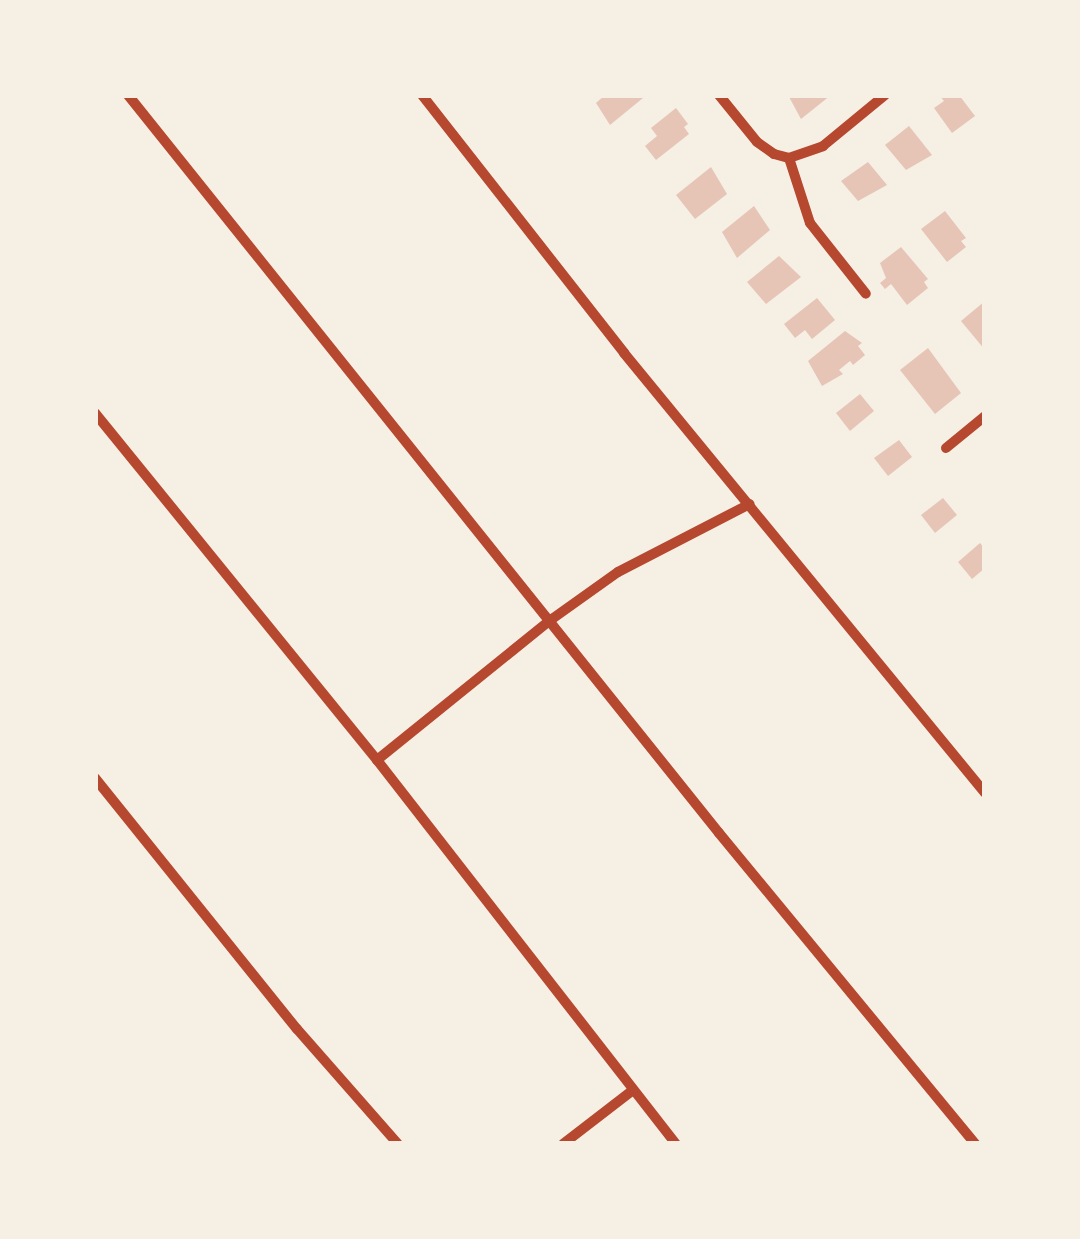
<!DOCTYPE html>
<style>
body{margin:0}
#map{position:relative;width:1080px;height:1239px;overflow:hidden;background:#f6efe4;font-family:Manrope,sans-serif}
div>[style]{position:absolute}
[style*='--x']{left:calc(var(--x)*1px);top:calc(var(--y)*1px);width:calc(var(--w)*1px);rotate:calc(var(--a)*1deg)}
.building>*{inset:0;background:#e6c5b7}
.minor>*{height:10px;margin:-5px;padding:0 5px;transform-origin:5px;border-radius:5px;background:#b5482f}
span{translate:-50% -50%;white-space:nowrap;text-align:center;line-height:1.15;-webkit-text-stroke:9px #f6efe4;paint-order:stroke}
.frame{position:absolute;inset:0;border:98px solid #f6efe4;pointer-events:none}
</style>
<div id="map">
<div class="building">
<i style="clip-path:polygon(605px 95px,641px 95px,643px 98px,610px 125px,596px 103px)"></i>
<i style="clip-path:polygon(788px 95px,831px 95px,801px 119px)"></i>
<i style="clip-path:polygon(939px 95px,959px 95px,975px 116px,952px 133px,934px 108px,944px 101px)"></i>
<i style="clip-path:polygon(676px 108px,688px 124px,684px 127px,689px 134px,656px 160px,645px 146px,657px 136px,651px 128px)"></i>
<i style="clip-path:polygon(909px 126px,932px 155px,906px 170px,885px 145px)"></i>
<i style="clip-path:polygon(868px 162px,887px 185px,858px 201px,841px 181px)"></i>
<i style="clip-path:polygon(711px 167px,727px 194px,695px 219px,676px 195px)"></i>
<i style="clip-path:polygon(754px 206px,770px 230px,737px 258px,722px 232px)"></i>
<i style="clip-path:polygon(945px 211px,966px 238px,961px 241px,966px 247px,947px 262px,921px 229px)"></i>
<i style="clip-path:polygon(901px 247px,928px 279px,924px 282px,928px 288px,907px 305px,891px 284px,885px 289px,880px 283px,886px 278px,880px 263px)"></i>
<i style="clip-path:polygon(779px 256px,801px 277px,766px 304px,747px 282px)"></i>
<i style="clip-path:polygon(817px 298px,835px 320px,812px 339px,805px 330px,795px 338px,784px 324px)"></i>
<i style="clip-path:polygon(985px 301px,985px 350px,961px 321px)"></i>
<i style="clip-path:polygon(845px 331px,862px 343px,858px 346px,865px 355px,853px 365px,850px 361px,839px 370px,843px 374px,822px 386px,808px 361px)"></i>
<i style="clip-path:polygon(928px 348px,961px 393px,935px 414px,900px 370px)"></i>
<i style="clip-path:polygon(860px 394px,874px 411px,850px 431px,836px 413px)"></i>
<i style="clip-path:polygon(899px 440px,912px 457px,888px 476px,874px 458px)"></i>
<i style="clip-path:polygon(943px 498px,957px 515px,935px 533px,921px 515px)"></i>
<i style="clip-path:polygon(980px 543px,985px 549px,985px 568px,972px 579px,958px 562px)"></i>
</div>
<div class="minor">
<i style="--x:128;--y:95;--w:945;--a:51.31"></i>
<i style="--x:719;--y:833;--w:403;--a:50.5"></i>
<i style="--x:422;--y:95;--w:328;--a:51.9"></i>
<i style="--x:624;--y:353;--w:569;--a:50.63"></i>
<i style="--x:719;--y:95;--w:60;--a:51"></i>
<i style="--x:757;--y:142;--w:21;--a:35"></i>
<i style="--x:774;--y:154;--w:16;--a:15"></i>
<i style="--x:789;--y:158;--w:36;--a:-19"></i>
<i style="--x:823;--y:146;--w:80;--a:-39.4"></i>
<i style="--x:789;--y:158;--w:68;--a:72.1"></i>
<i style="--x:810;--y:223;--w:90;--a:51.7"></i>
<i style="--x:95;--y:413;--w:447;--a:50.9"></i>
<i style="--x:377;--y:760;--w:487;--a:52.1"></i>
<i style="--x:946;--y:448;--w:50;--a:-39.4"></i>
<i style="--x:377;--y:760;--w:225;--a:-38.9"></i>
<i style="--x:552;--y:619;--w:81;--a:-35.5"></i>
<i style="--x:618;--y:572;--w:148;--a:-27.3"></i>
<i style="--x:95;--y:778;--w:322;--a:51.2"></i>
<i style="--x:297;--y:1029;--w:153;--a:48.7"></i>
<i style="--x:563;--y:1144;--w:88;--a:-37.6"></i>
</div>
<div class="frame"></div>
</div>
